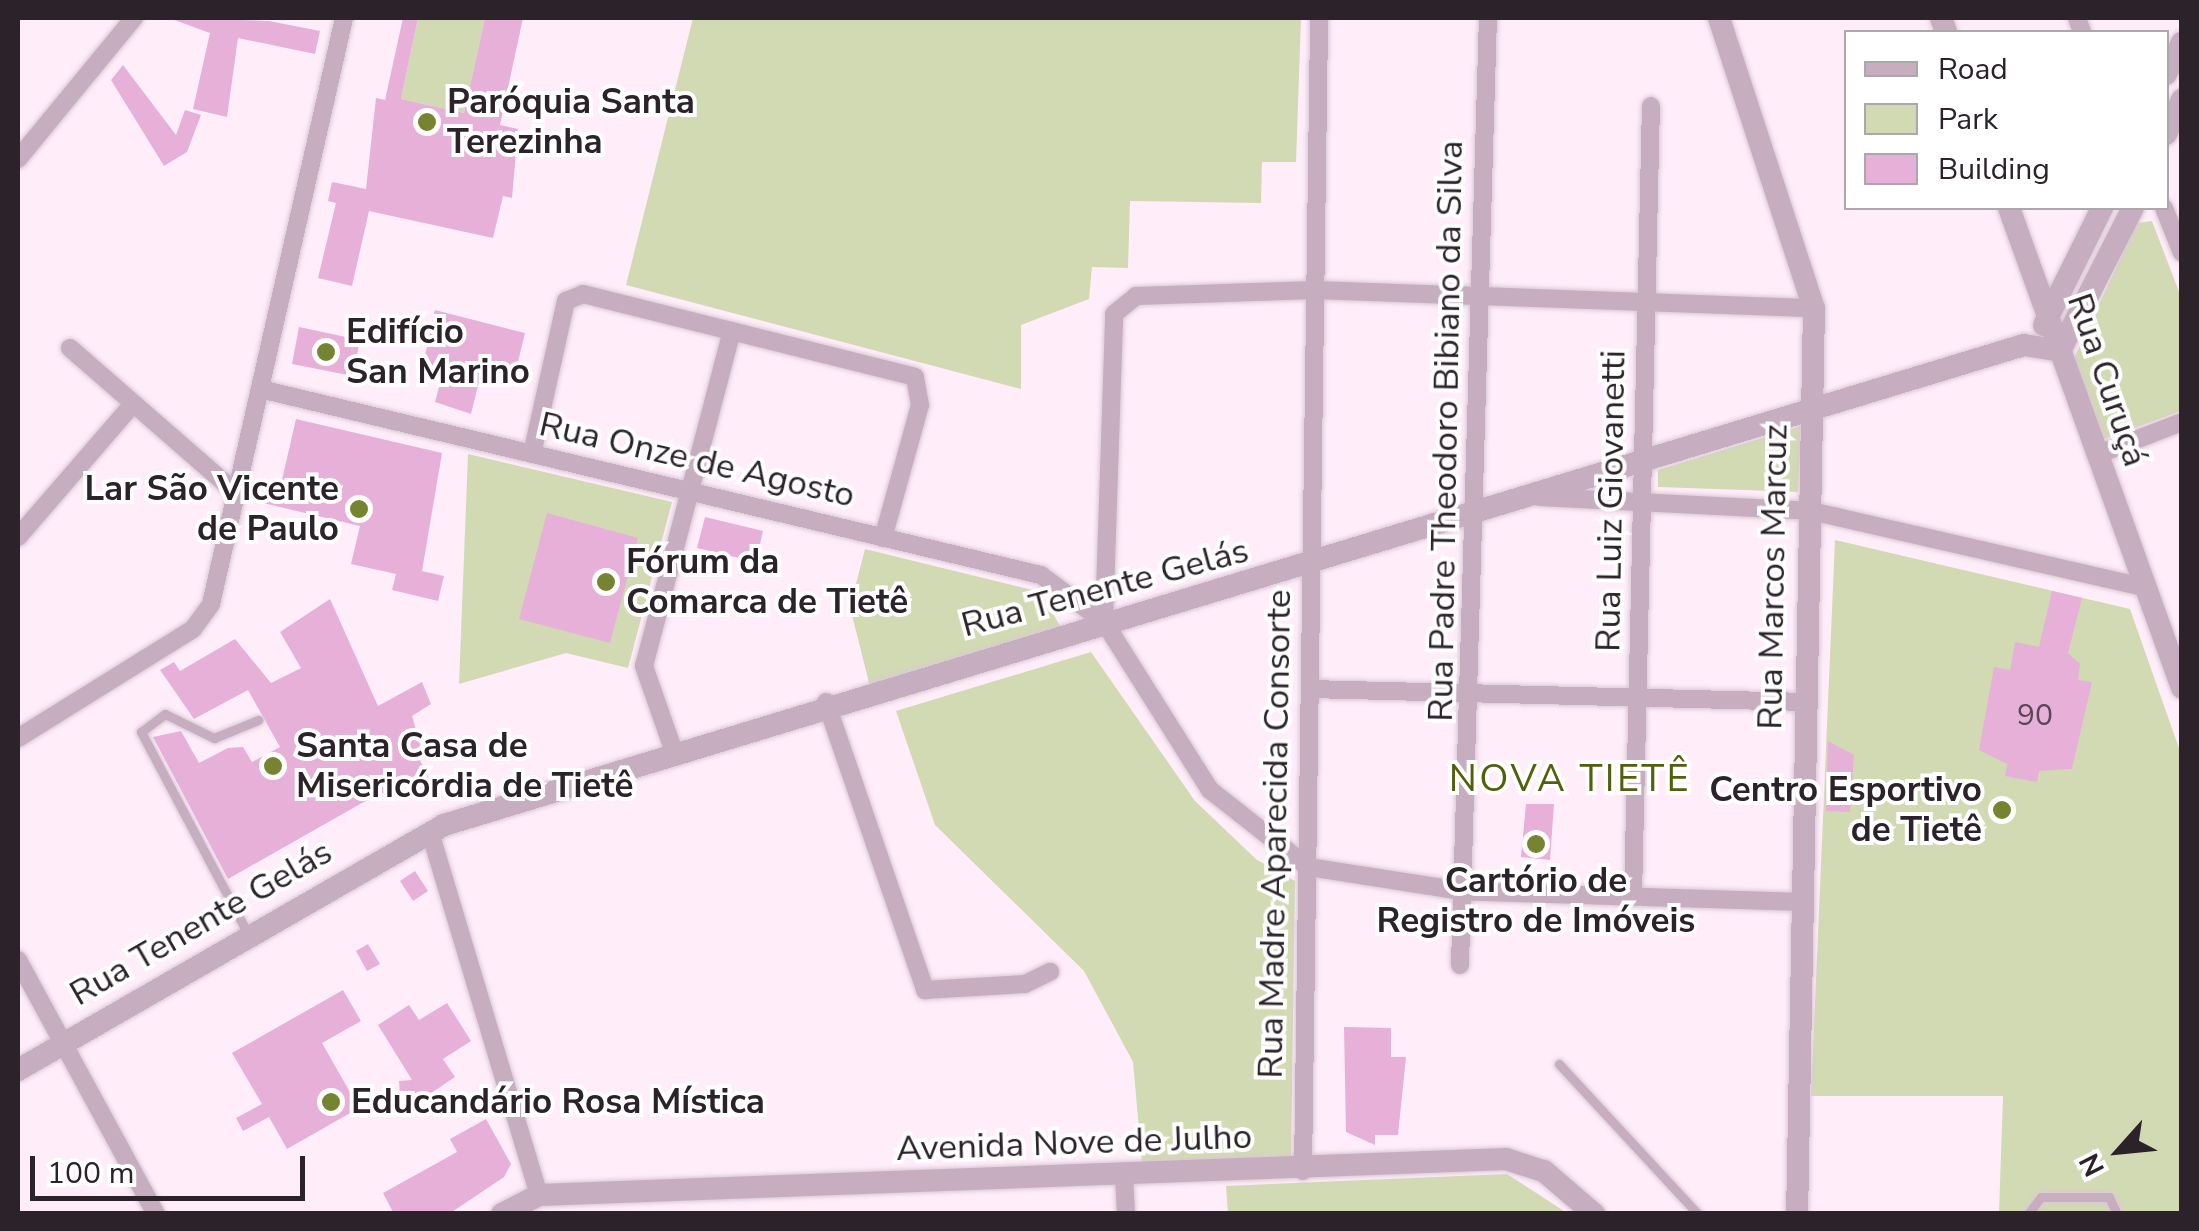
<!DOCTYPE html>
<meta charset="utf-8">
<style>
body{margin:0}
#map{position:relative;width:2199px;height:1231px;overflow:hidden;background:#ffedfa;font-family:"Nunito Sans",sans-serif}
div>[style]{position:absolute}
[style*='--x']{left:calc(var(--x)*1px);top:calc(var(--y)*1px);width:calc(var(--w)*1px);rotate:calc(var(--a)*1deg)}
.green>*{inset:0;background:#d2dab4}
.building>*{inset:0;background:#e6b0d9}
.roads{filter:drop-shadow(0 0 2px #d9c9d5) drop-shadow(0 0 2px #d9c9d5)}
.service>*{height:9px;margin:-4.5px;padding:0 4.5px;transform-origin:4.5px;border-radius:4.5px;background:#c6aec0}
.minor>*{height:18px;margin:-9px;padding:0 9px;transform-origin:9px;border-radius:9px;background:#c6aec0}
.tertiary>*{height:22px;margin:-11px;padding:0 11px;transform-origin:11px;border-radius:11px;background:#c6aec0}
.dots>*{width:28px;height:28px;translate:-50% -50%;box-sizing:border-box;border:5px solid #fff;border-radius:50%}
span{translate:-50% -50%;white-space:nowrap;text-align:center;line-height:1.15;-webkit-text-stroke:8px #fff;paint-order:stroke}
.number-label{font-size:30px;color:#5a4656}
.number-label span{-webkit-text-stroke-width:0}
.poi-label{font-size:35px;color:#2c232a;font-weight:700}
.left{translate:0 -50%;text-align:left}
.right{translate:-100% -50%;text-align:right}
.street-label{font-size:35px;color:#2c232a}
.neighbourhood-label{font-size:38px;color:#545f0d;letter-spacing:2.5px}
.frame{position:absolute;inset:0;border:20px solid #2c232a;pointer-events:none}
.legend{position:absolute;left:1844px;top:30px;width:325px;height:180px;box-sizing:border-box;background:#fff;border:2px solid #aba7aa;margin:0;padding:12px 18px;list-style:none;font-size:30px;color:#2c232a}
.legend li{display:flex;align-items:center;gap:20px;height:50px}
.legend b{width:50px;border:2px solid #aba7aa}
.north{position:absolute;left:2069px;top:1101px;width:100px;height:100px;-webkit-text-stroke:8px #fff;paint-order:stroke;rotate:243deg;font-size:28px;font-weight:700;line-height:40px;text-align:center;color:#2c232a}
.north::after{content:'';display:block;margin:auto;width:35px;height:45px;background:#2c232a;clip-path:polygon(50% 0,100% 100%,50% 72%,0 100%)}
.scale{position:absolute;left:30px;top:1156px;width:275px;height:45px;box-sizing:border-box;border:5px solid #2c232a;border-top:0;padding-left:12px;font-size:30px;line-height:35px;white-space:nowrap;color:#2c232a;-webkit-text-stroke:8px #fff;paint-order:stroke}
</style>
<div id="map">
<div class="green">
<i style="clip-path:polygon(418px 18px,485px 18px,464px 113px,401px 99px)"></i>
<i style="clip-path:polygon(693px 18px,1301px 18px,1296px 162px,1262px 162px,1261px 203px,1130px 201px,1128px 268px,1092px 267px,1089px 299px,1021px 325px,1021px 389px,626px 285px)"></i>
<i style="clip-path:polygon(2152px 221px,2181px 297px,2181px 411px,2099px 441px,2073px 360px,2137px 223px)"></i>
<i style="clip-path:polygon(1801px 426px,1798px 492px,1658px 487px,1658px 470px)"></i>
<i style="clip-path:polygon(468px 454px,672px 502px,628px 668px,566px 653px,459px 684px)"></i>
<i style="clip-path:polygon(1835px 540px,2130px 609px,2181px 754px,2181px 1213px,1999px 1213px,2003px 1096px,1811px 1096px)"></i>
<i style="clip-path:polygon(865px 549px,1041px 592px,1061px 628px,870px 687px,850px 607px)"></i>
<i style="clip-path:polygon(1091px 652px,1195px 801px,1257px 860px,1295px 881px,1291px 1159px,1142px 1162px,1133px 1062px,1084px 971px,935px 825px,896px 711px)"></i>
<i style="clip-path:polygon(1507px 1174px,1567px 1213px,1228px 1213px,1226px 1186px)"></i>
</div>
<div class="building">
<i style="clip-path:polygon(169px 18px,269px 21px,320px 31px,315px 54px,238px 38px,227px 117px,193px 109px,210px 33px)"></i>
<i style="clip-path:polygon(403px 18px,418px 18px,401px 99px,464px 113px,485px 18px,523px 18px,500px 125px,518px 129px,512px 198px,503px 196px,493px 238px,369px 211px,352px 286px,318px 278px,336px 203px,328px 201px,332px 182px,366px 189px,376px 98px,385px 100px)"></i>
<i style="clip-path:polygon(123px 65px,176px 135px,185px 110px,201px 115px,187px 152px,164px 166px,111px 80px)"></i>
<i style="clip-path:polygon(435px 310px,525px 333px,515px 374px,483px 366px,471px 414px,435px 402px,440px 383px,420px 378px)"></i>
<i style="clip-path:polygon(299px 327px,360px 340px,353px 376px,292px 364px)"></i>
<i style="clip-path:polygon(296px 419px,442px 453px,422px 571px,444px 576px,438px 601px,392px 590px,396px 574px,351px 564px,360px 526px,263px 503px,268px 481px,281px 484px)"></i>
<i style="clip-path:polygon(547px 513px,638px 538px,610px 643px,519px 619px)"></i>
<i style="clip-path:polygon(705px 517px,763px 531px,756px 562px,697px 548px)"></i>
<i style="clip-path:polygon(2052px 591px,2082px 598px,2068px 653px,2080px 664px,2078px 680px,2092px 682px,2072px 769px,2039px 771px,2037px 782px,2005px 776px,2007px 764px,1979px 750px,1994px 667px,2010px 670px,2015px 642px,2039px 647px)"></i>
<i style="clip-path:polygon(330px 599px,378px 706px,422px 682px,431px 704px,412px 716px,421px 747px,414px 749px,433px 785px,420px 793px,412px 780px,362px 803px,228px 879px,153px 737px,181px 731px,199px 763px,228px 748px,243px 747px,252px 762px,280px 747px,248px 690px,194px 719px,160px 670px,174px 662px,180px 671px,235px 639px,271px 683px,301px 668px,280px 632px)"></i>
<i style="clip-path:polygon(1828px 741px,1854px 755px,1850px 812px,1826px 811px)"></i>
<i style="clip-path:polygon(1526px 804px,1554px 804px,1550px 860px,1521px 857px)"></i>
<i style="clip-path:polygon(415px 871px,428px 891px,413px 901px,400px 881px)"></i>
<i style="clip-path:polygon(368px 944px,380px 964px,367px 971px,356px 951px)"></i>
<i style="clip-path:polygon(343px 990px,361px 1021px,322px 1043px,359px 1108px,287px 1149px,269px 1117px,243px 1131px,236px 1118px,262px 1104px,232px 1053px)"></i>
<i style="clip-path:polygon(447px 1003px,471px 1041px,443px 1059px,455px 1077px,424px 1098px,400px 1096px,399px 1081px,412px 1080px,378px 1025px,409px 1005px,419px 1020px)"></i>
<i style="clip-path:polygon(1344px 1027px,1391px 1028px,1391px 1057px,1406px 1057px,1398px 1135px,1375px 1135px,1375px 1145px,1346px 1132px)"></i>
<i style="clip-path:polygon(486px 1119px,511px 1164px,504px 1177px,449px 1214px,394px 1214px,383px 1193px,457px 1152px,450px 1139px)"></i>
</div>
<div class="roads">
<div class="service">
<i style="--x:248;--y:934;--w:229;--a:-117.9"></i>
<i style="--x:141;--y:732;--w:30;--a:-37"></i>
<i style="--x:165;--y:714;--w:55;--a:26.1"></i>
<i style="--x:214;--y:738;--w:48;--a:-22.2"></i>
<i style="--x:1559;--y:1064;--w:205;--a:47.2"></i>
<i style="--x:2028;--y:1214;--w:21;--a:-53"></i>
<i style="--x:2041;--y:1197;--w:68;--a:0"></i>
<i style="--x:2109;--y:1197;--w:19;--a:65"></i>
</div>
<div class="minor">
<i style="--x:2077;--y:18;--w:15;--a:70"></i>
<i style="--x:18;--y:159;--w:183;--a:-50.6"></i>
<i style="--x:2164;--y:208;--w:48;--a:68.2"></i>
<i style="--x:70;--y:348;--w:220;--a:41.1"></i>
<i style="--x:260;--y:389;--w:803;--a:13.4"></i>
<i style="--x:1041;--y:575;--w:79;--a:36.7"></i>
<i style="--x:532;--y:454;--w:157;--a:-77.5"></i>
<i style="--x:566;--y:301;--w:18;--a:-22"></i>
<i style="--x:583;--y:294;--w:342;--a:14"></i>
<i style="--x:915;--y:377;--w:28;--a:80"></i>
<i style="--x:920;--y:405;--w:138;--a:105.5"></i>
<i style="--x:2096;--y:455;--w:92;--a:-21"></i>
<i style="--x:1539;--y:497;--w:272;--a:2.9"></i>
<i style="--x:1811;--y:511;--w:344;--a:12.9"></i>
<i style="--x:18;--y:537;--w:176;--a:-49.2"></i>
<i style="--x:1310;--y:689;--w:495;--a:1.5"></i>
<i style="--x:826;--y:702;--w:305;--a:71"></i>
<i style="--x:925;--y:990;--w:100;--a:-3.4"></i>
<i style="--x:1025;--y:984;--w:28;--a:-26"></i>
<i style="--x:18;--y:738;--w:206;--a:-31.9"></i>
<i style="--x:193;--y:629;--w:31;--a:-54"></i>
<i style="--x:211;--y:604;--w:601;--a:-77.21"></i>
<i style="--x:673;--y:749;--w:88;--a:-109.3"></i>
<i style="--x:644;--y:666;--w:346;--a:-75.3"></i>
<i style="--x:430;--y:832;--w:379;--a:73.3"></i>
<i style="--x:1633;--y:897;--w:791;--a:-88.7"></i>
<i style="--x:1803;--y:902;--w:341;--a:-178.2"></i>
<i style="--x:1462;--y:891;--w:156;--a:-171.1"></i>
<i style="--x:1308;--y:867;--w:125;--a:-141.8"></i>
<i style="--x:1210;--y:790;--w:199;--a:-122.2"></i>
<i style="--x:1104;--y:622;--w:308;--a:-88.1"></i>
<i style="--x:1114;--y:314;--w:28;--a:-39"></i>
<i style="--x:1136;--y:296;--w:179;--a:-1.9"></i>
<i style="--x:1315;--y:290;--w:499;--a:2.1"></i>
<i style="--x:18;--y:960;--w:289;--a:61.5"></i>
<i style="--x:1460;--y:965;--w:947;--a:-88.31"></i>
<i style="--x:1303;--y:1171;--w:1153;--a:-89.2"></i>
<i style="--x:1124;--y:1175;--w:39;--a:87"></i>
</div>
<div class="tertiary">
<i style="--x:1719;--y:18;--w:305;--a:71.9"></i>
<i style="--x:1814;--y:308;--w:906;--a:91.07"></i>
<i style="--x:1941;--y:18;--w:15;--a:70"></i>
<i style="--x:2166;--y:74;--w:35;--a:-63"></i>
<i style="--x:2166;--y:134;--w:38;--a:-65"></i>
<i style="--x:2009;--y:208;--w:510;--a:70.18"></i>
<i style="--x:2044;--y:325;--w:131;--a:-63.6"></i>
<i style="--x:18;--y:1070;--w:491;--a:-29.9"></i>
<i style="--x:444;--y:825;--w:1651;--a:-16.9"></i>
<i style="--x:2024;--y:345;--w:36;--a:9"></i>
<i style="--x:2060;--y:351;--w:161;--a:-63"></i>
<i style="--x:502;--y:1214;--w:42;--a:-27.2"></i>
<i style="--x:539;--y:1195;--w:968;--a:-2.13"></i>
<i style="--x:1506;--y:1159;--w:40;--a:18"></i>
<i style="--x:1544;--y:1171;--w:66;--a:40.7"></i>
</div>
</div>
<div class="dots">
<i style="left:427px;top:122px;background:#768330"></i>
<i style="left:326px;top:352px;background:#768330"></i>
<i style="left:359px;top:509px;background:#768330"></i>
<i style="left:606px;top:582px;background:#768330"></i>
<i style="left:273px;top:766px;background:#768330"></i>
<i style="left:2002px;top:810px;background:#768330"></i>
<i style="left:1536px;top:844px;background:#768330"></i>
<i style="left:331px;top:1102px;background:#768330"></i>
</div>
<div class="number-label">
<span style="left:2035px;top:716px">90</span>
</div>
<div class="poi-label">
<span class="left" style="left:447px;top:122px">Paróquia Santa<br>Terezinha</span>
<span class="left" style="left:346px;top:352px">Edifício<br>San Marino</span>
<span class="right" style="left:339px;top:509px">Lar São Vicente<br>de Paulo</span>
<span class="left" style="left:626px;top:582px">Fórum da<br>Comarca de Tietê</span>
<span class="left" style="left:296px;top:766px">Santa Casa de<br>Misericórdia de Tietê</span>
<span class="right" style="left:1982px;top:810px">Centro Esportivo<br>de Tietê</span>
<span style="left:1536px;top:901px">Cartório de<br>Registro de Imóveis</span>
<span class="left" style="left:351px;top:1102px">Educandário Rosa Mística</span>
</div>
<div class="street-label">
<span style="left:2107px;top:380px;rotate:71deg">Rua Curuçá</span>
<span style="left:1446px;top:431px;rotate:-89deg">Rua Padre Theodoro Bibiano da Silva</span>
<span style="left:697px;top:460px;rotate:13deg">Rua Onze de Agosto</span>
<span style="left:1611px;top:501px;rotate:-89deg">Rua Luiz Giovanetti</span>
<span style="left:1773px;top:577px;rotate:-89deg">Rua Marcos Marcuz</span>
<span style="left:1105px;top:588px;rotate:-15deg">Rua Tenente Gelás</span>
<span style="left:1275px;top:834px;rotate:-89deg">Rua Madre Aparecida Consorte</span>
<span style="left:201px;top:923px;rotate:-30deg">Rua Tenente Gelás</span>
<span style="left:1074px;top:1143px;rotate:-2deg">Avenida Nove de Julho</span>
</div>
<div class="neighbourhood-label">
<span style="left:1570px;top:779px">NOVA TIETÊ</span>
</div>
<div class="frame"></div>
<ul class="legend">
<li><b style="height:12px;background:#c6aec0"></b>Road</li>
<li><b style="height:28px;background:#d2dab4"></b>Park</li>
<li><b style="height:28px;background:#e6b0d9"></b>Building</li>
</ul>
<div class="north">N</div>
<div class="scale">100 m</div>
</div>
